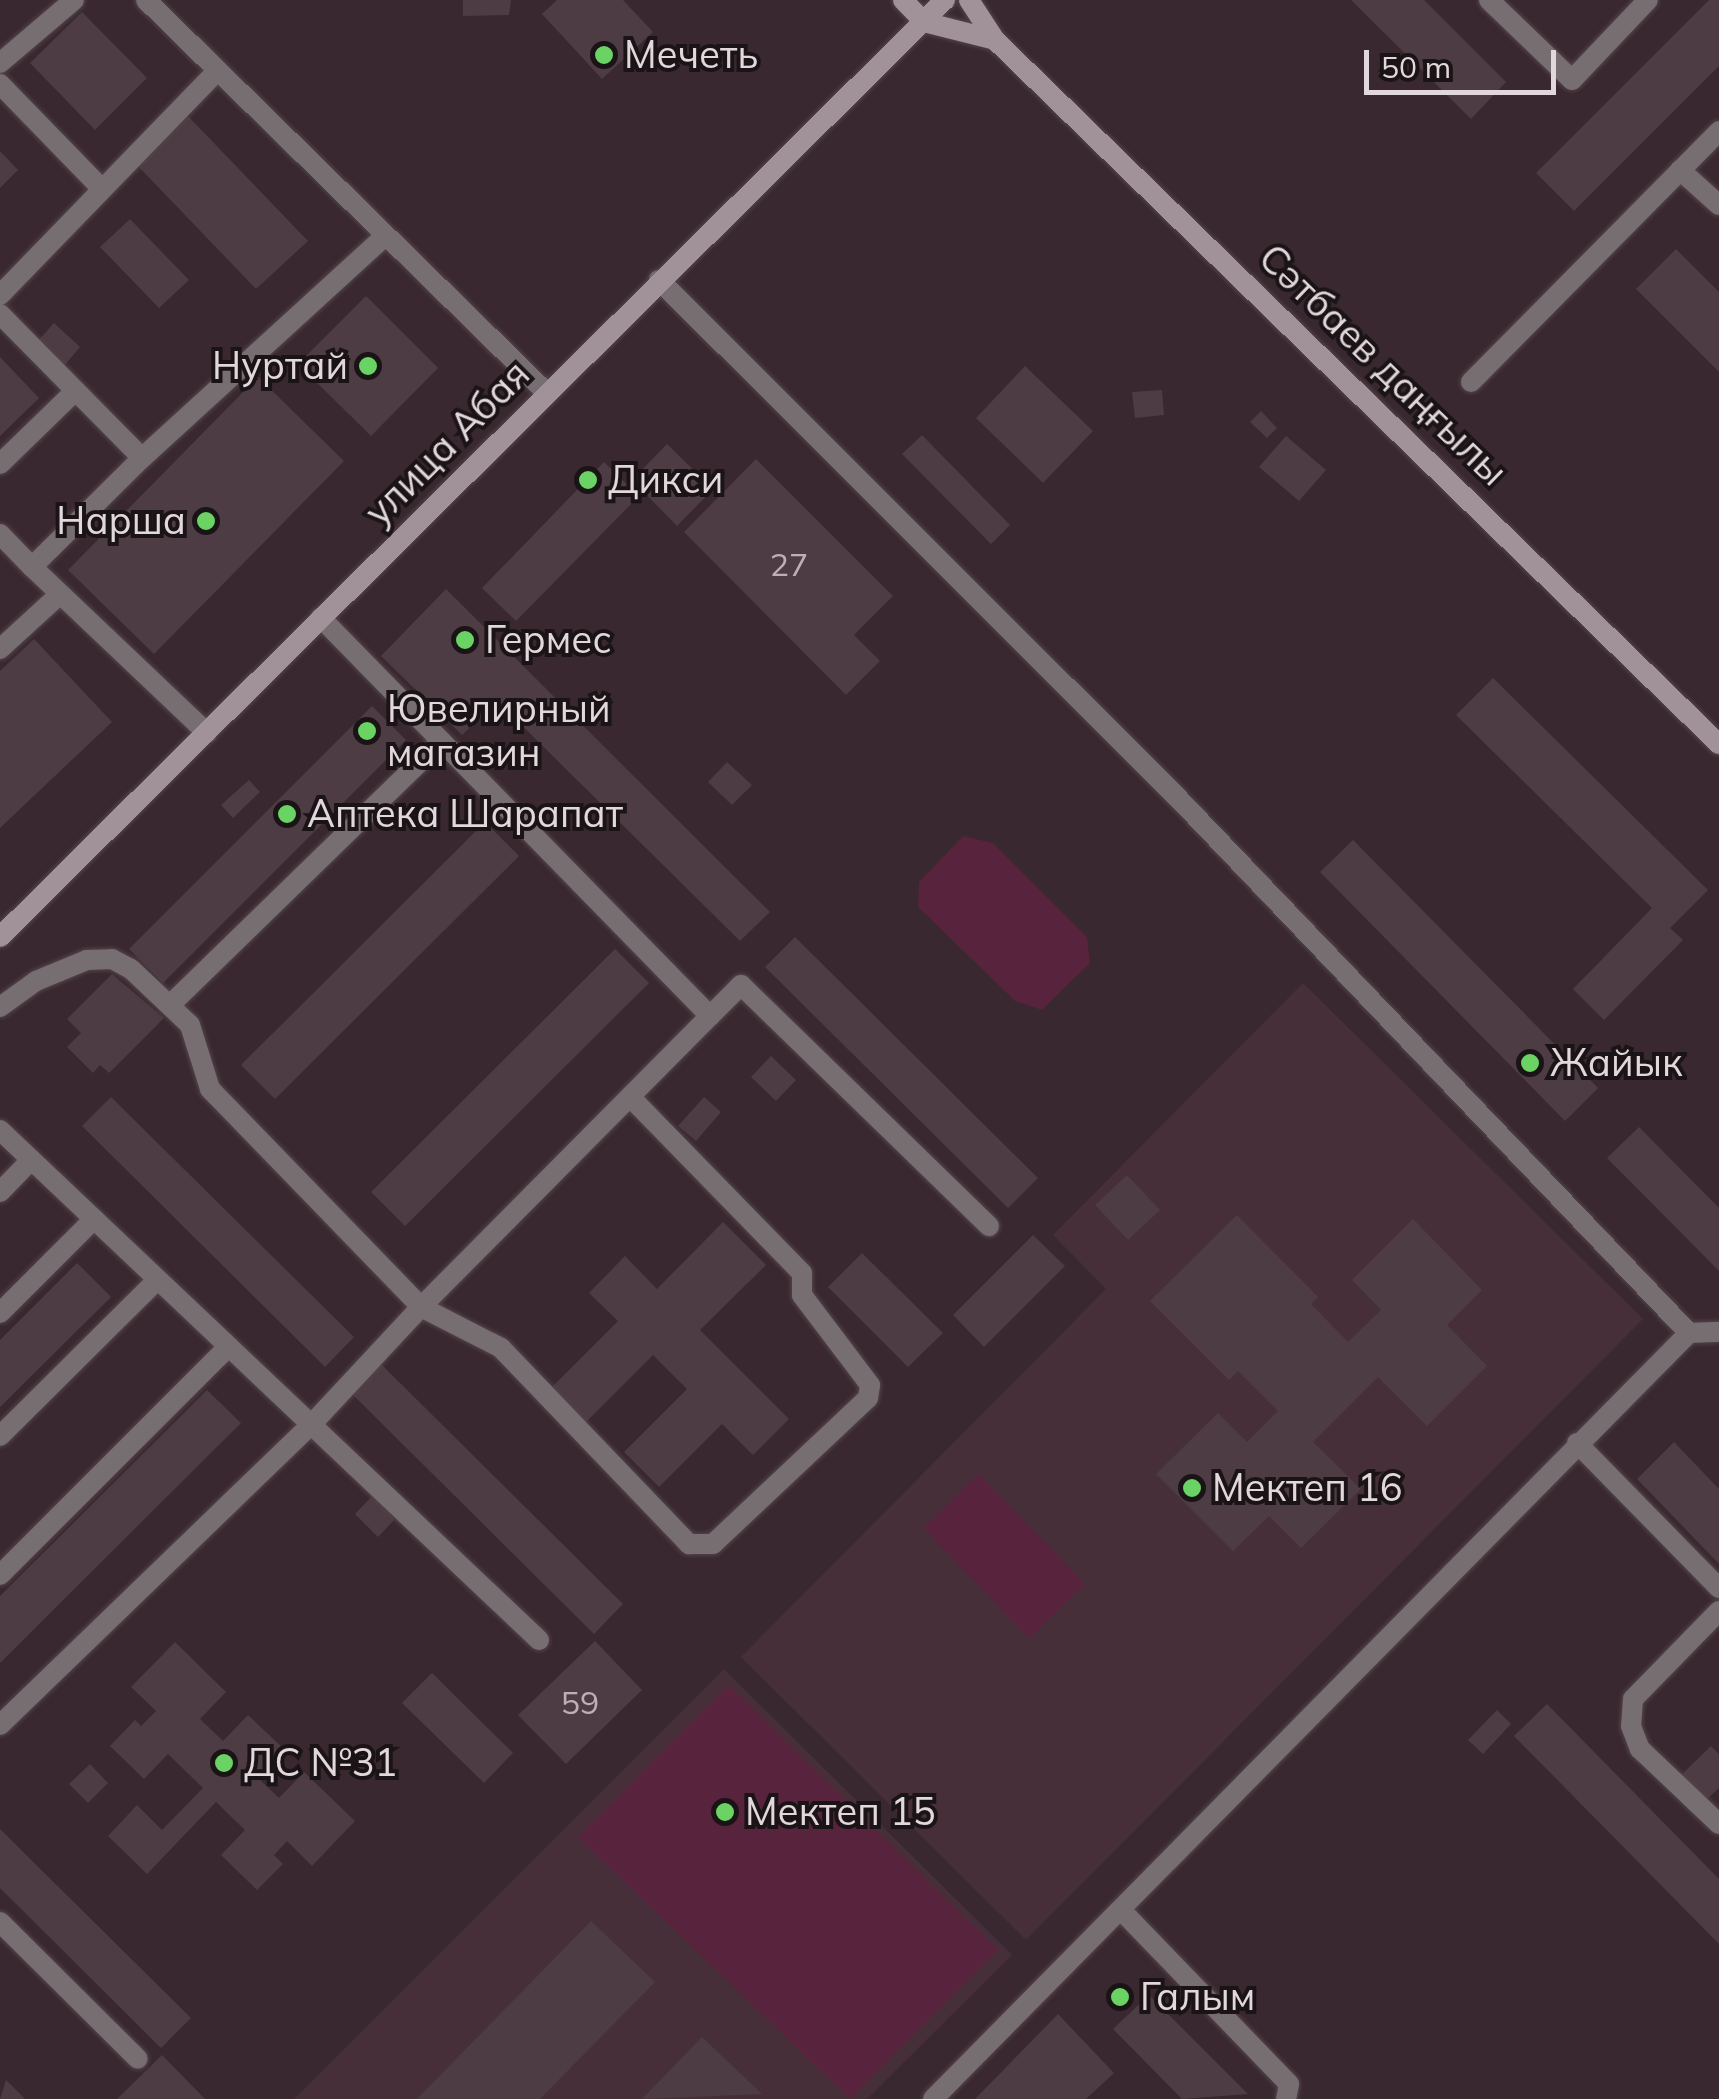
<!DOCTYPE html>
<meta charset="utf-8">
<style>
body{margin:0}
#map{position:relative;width:1719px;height:2099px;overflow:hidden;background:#39282f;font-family:Mulish,sans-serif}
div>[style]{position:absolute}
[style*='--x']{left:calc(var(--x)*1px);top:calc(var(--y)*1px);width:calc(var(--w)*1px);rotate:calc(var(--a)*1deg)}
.built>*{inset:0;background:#472f39}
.green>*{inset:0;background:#58233c}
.building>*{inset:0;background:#4d3c43}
.roads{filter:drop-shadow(0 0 2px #54444b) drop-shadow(0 0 2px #54444b)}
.street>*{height:20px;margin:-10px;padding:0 10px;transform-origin:10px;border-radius:10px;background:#776e72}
.secondary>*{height:20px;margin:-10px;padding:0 10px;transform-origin:10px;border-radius:10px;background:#a09298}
.dots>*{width:28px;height:28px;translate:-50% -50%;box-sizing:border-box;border:5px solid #1b1417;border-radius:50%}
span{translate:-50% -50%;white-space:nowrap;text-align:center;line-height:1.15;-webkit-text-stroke:8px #1b1417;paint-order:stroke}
.number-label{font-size:32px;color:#bdb0b5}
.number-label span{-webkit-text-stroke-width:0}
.poi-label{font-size:38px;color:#e2d7db}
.left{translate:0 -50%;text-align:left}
.right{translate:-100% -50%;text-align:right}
.street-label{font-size:38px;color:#e2d7db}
.scale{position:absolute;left:1364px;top:50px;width:192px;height:45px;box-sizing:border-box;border:5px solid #e2d7db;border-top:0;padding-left:12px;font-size:30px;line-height:35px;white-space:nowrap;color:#e2d7db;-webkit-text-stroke:8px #1b1417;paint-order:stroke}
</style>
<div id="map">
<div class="built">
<i style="clip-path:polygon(1303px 983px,1643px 1319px,1026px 1940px,741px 1657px,1106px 1289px,1053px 1235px)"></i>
<i style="clip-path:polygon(724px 1669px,1012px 1955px,867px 2099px,294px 2099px)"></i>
</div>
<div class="green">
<i style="clip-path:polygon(963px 836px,993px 843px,1087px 937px,1090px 963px,1042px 1010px,1015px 1001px,918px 907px,919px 882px)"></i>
<i style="clip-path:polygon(979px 1474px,1085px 1584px,1029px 1638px,923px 1528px)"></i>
<i style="clip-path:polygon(729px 1685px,998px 1950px,850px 2099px,578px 1837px)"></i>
</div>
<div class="building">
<i style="clip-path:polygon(463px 0,511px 0,509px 15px,463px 16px)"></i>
<i style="clip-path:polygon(557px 0,623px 0,653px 32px,602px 79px,542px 14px)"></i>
<i style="clip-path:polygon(1351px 0,1424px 0,1506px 82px,1471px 119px)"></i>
<i style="clip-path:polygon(1709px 0,1719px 0,1719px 66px,1574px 211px,1536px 173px)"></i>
<i style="clip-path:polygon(82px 12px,147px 78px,95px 130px,30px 63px)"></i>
<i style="clip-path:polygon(187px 115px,308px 241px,256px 289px,136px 164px)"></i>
<i style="clip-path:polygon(0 151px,18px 170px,0 188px)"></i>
<i style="clip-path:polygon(130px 219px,189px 280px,159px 308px,100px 247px)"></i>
<i style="clip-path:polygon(1676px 249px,1719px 292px,1719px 372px,1636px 289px)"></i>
<i style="clip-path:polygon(366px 296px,438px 368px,371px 436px,298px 364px)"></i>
<i style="clip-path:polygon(54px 323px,80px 347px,63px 367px,37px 342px)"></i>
<i style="clip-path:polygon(0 357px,39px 398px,0 436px)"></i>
<i style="clip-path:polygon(1025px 366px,1093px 431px,1043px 483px,976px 418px)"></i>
<i style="clip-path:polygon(258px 377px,344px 461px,154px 654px,68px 570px)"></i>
<i style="clip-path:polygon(1162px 390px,1164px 415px,1135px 418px,1132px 392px)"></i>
<i style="clip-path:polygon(1261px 411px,1277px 428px,1267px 438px,1250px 422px)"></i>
<i style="clip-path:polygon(922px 435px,1010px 525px,991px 544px,902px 454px)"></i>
<i style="clip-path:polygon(1286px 436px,1326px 470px,1299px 501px,1259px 467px)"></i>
<i style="clip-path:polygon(667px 444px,713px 489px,677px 526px,632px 480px)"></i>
<i style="clip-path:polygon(756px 459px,893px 596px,854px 635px,880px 661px,846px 695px,684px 532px)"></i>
<i style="clip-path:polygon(604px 462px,639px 496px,516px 621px,482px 588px)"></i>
<i style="clip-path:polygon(446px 589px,770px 912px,740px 941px,497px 701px,462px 735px,381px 656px)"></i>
<i style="clip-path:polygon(34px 639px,112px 722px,0 828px,0 671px)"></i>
<i style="clip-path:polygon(1493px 678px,1708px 890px,1670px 928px,1683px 940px,1604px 1020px,1573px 989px,1652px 908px,1456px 715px)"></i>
<i style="clip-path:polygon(372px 706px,406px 740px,163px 983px,129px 949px)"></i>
<i style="clip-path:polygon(727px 762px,752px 785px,732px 805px,708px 782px)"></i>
<i style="clip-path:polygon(249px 780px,260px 792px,233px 818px,221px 805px)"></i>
<i style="clip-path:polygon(485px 822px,519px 856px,275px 1099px,241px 1065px)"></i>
<i style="clip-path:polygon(1353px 840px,1598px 1088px,1565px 1121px,1320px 872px)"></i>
<i style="clip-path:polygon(795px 937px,1038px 1178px,1008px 1208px,765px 967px)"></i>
<i style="clip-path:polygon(615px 949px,649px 983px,405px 1226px,371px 1192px)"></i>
<i style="clip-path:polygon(112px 974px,164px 1018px,109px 1073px,100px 1065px,93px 1073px,67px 1047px,81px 1033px,67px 1019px)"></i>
<i style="clip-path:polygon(771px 1056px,796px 1080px,776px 1101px,751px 1077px)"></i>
<i style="clip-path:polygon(111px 1097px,354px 1337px,325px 1367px,82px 1126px)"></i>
<i style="clip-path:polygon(704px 1097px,721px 1112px,696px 1141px,678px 1126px)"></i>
<i style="clip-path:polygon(1639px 1127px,1719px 1208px,1719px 1271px,1607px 1158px)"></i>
<i style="clip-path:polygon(1127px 1175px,1160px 1210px,1128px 1240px,1095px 1205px)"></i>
<i style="clip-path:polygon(1237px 1215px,1318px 1297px,1311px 1304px,1348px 1342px,1381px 1310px,1352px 1280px,1413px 1219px,1482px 1290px,1447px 1325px,1487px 1366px,1427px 1426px,1378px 1377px,1313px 1442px,1361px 1489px,1301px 1548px,1269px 1516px,1233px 1551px,1156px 1474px,1218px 1413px,1247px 1442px,1278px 1411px,1238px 1371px,1229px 1380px,1150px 1301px)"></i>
<i style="clip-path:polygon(723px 1222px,766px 1265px,700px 1330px,789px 1419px,753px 1455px,722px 1424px,659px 1487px,624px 1452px,687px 1389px,653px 1355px,581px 1427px,546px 1393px,618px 1321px,589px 1293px,625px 1256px,657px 1289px)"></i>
<i style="clip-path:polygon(1033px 1235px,1065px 1266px,984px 1347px,953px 1315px)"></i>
<i style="clip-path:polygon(862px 1253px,943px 1333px,908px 1367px,828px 1287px)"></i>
<i style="clip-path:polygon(77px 1263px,111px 1297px,0 1407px,0 1340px)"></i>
<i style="clip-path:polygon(380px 1363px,623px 1604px,594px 1634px,351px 1393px)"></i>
<i style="clip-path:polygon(207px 1390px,241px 1423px,0 1663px,0 1596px)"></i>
<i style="clip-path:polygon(1674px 1442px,1719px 1489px,1719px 1564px,1637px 1479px)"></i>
<i style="clip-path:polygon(372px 1496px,395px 1519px,378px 1537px,355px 1514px)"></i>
<i style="clip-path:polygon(595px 1641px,642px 1690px,566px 1764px,518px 1715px)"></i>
<i style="clip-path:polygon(175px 1642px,226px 1692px,200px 1719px,223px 1741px,248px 1715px,284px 1749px,257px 1777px,279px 1798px,304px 1772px,355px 1821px,312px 1866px,287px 1841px,274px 1855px,283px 1864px,257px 1890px,221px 1855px,245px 1830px,216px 1802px,147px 1874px,108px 1836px,137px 1805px,162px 1830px,203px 1788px,168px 1754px,144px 1779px,110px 1746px,135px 1720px,141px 1726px,156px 1711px,131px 1687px)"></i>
<i style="clip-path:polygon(432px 1673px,513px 1753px,484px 1783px,402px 1703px)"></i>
<i style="clip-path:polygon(1547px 1704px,1719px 1879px,1719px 1944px,1514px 1736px)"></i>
<i style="clip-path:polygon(1497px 1710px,1511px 1724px,1483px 1754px,1468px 1740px)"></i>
<i style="clip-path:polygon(1711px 1746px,1719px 1754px,1719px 1788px,1706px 1800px,1682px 1774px)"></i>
<i style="clip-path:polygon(90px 1764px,108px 1783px,88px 1803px,69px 1784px)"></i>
<i style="clip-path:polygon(0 1829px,191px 2018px,161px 2048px,0 1888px)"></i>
<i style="clip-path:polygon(591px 1921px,655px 1982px,540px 2099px,417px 2099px)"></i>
<i style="clip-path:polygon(1149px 1995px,1248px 2094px,1182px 2099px,1113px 2029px)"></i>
<i style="clip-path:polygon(1058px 2014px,1114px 2073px,1086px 2099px,975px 2099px)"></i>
<i style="clip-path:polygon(702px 2037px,762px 2094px,642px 2099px)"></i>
<i style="clip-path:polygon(162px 2055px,205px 2099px,117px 2099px)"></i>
<i style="clip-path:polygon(6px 2080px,25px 2099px,0 2099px)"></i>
</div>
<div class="roads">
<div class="street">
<i style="--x:146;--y:0;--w:561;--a:44.42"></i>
<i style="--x:1489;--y:0;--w:115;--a:43.9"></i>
<i style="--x:1572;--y:80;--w:110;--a:-46.5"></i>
<i style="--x:0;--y:63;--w:97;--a:-40.4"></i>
<i style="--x:0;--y:84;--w:146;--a:45.8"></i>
<i style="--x:1680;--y:170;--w:52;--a:41.9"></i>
<i style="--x:659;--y:280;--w:732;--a:44.94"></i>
<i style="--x:1177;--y:797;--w:741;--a:46.31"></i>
<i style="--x:1689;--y:1333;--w:1076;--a:134.62"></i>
<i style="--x:0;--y:295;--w:312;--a:-45.9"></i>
<i style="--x:0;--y:314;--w:202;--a:45.4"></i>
<i style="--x:142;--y:458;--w:155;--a:135.3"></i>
<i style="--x:32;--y:567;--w:241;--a:43.5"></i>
<i style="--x:1471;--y:382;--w:353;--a:-45.3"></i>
<i style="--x:142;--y:458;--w:329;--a:-42.4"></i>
<i style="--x:0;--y:464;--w:105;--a:-44.2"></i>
<i style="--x:0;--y:534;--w:46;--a:45.9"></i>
<i style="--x:0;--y:649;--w:81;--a:-42.5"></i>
<i style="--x:171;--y:1004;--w:377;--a:-44.2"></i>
<i style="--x:0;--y:1007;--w:44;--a:-35.8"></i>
<i style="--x:36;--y:981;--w:55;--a:-22.4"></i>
<i style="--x:87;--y:960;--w:25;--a:-2"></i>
<i style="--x:112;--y:959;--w:21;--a:28"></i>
<i style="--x:131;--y:969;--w:81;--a:43.5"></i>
<i style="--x:190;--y:1025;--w:67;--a:72.6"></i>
<i style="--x:210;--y:1089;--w:303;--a:45.9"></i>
<i style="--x:421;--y:1307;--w:410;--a:-45.2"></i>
<i style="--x:710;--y:1016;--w:557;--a:-134.34"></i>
<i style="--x:710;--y:1016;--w:44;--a:-45"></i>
<i style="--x:741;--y:985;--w:346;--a:44.2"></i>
<i style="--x:0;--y:1130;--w:742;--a:43.42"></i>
<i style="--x:0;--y:1192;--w:45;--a:-45.9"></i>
<i style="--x:0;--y:1313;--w:133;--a:-45"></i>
<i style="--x:1689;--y:1333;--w:30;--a:-2"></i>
<i style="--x:0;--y:1436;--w:221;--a:-44.8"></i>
<i style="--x:1577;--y:1443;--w:203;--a:45.6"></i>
<i style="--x:0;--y:1575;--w:322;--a:-45"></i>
<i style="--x:1719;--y:1611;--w:123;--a:134.3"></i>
<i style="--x:1633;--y:1699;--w:27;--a:94"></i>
<i style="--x:1631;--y:1726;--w:25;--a:69"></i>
<i style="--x:1640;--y:1749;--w:109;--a:43.5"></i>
<i style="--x:0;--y:1725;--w:431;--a:-44"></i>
<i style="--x:310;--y:1426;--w:163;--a:-47"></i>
<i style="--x:421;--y:1307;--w:90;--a:27.1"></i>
<i style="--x:501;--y:1348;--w:272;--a:46.2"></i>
<i style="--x:689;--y:1544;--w:24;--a:0"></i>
<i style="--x:713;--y:1544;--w:213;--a:-43.3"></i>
<i style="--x:868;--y:1398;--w:13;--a:-81"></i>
<i style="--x:870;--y:1385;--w:113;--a:-127.1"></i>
<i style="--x:802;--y:1295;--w:22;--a:-90"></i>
<i style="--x:802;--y:1273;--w:246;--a:-134.3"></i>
<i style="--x:1122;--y:1911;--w:240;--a:46"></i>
<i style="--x:1289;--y:2084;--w:15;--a:101"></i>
<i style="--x:0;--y:1922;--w:194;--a:44.8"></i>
</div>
<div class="secondary">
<i style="--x:903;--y:0;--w:30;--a:46"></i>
<i style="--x:924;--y:22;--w:73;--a:14.2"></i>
<i style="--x:969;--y:0;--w:48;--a:57"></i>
<i style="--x:995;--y:40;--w:1010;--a:44.2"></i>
<i style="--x:0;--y:937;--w:1331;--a:-44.76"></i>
</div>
</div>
<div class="dots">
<i style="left:604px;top:55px;background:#6ad363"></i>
<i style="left:368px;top:366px;background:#6ad363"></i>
<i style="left:588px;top:480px;background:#6ad363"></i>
<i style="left:206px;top:521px;background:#6ad363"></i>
<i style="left:465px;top:640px;background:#6ad363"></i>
<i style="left:367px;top:731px;background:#6ad363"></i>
<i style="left:287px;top:814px;background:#6ad363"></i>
<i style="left:1530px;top:1063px;background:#6ad363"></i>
<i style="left:1192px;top:1488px;background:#6ad363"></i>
<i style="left:224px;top:1763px;background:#6ad363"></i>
<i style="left:725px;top:1812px;background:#6ad363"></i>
<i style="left:1120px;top:1997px;background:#6ad363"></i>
</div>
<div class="number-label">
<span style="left:789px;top:564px">27</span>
<span style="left:580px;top:1702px">59</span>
</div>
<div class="poi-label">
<span class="left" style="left:624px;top:55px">Мечеть</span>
<span class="right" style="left:348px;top:366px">Нуртай</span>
<span class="left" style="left:608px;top:480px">Дикси</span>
<span class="right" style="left:186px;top:521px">Нарша</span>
<span class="left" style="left:485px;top:640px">Гермес</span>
<span class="left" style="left:387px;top:731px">Ювелирный<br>магазин</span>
<span class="left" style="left:307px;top:814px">Аптека Шарапат</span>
<span class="left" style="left:1550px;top:1063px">Жайык</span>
<span class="left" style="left:1212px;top:1488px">Мектеп 16</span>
<span class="left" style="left:244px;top:1763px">ДС №31</span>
<span class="left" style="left:745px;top:1812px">Мектеп 15</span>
<span class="left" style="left:1140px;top:1997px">Галым</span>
</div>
<div class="street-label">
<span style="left:1383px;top:365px;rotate:44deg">Сәтбаев даңғылы</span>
<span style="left:447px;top:443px;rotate:-45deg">улица Абая</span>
</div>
<div class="scale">50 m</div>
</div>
